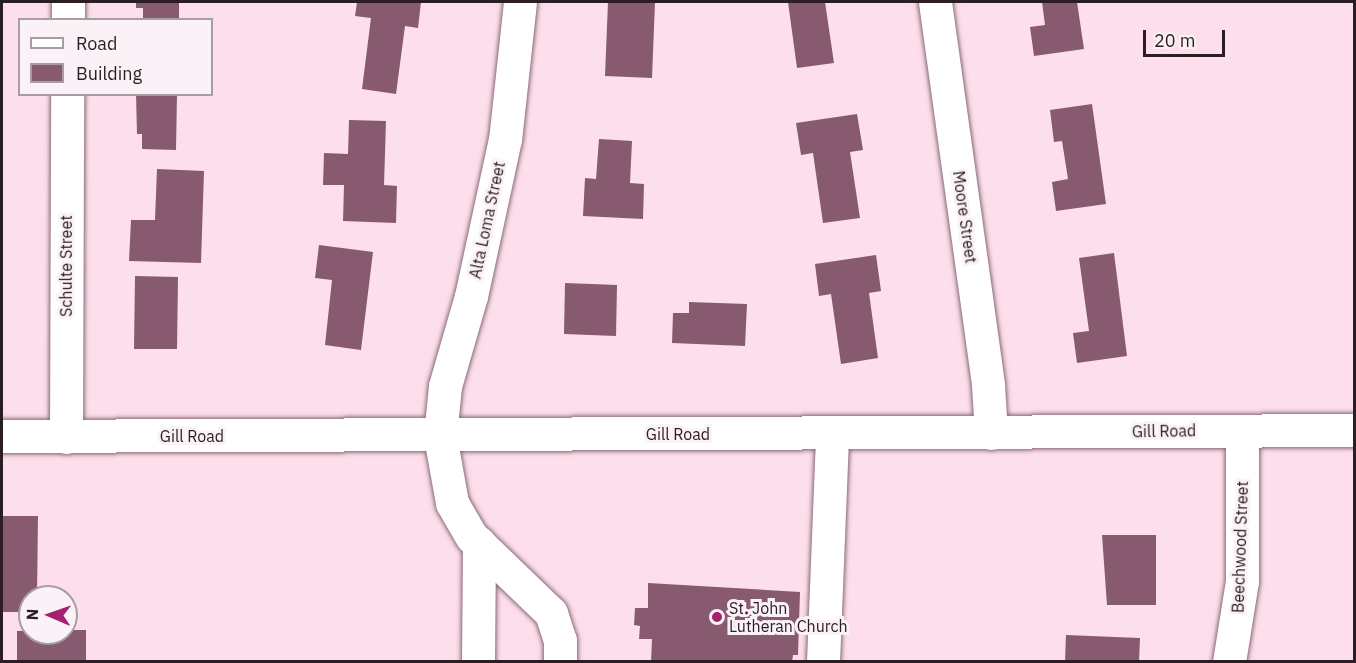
<!DOCTYPE html>
<style>
body{margin:0}
#map{position:relative;width:1356px;height:663px;overflow:hidden;background:#fddeeb;font-family:"IBM Plex Sans",sans-serif}
div>[style]{position:absolute}
[style*='--x']{left:calc(var(--x)*1px);top:calc(var(--y)*1px);width:calc(var(--w)*1px);rotate:calc(var(--a)*1deg)}
.building>*{inset:0;background:#875a6f}
.roads{filter:drop-shadow(0 0 2px #8c6a79) drop-shadow(0 0 2px #8c6a79)}
.minor>*{height:33px;margin:-16.5px;padding:0 16.5px;transform-origin:16.5px;border-radius:16.5px;background:#fff}
.dots>*{width:16px;height:16px;translate:-50% -50%;box-sizing:border-box;border:3px solid #faf2f6;border-radius:50%}
span{translate:-50% -50%;white-space:nowrap;text-align:center;line-height:1.15;-webkit-text-stroke:6px #faf2f6;paint-order:stroke}
.street-label{font-size:16px;color:#2a1d23}
.poi-label{font-size:16px;color:#2a1d23}
.left{translate:0 -50%;text-align:left}
.frame{position:absolute;inset:0;border:3px solid #2a1d23;pointer-events:none}
.legend{position:absolute;left:18px;top:18px;width:195px;height:78px;box-sizing:border-box;background:#faf2f6;border:2px solid #a79da2;margin:0;padding:8px 10px;list-style:none;font-size:18px;color:#2a1d23}
.legend li{display:flex;align-items:center;gap:12px;height:30px}
.legend b{width:30px;border:2px solid #a79da2}
.north{position:absolute;left:18px;top:585px;width:60px;height:60px;box-sizing:border-box;background:#faf2f6;border:2px solid #a79da2;border-radius:50%;rotate:272deg;font-size:16px;font-weight:700;line-height:24px;text-align:center;color:#2a1d23}
.north::after{content:'';display:block;margin:auto;width:21px;height:27px;background:#a4216e;clip-path:polygon(50% 0,100% 100%,50% 72%,0 100%)}
.scale{position:absolute;left:1143px;top:30px;width:82px;height:27px;box-sizing:border-box;border:3px solid #2a1d23;border-top:0;padding-left:8px;font-size:18px;line-height:21px;white-space:nowrap;color:#2a1d23;-webkit-text-stroke:4px #faf2f6;paint-order:stroke}
</style>
<div id="map">
<div class="building">
<i style="clip-path:polygon(136px 2px,179px 2px,179px 20px,143px 20px,143px 8px,136px 8px)"></i>
<i style="clip-path:polygon(357px 2px,421px 2px,418px 28px,405px 26px,396px 94px,362px 89px,371px 18px,355px 16px)"></i>
<i style="clip-path:polygon(608px 2px,655px 2px,652px 78px,605px 76px)"></i>
<i style="clip-path:polygon(788px 2px,825px 2px,834px 63px,797px 68px)"></i>
<i style="clip-path:polygon(1042px 2px,1077px 2px,1084px 49px,1034px 56px,1030px 27px,1045px 25px)"></i>
<i style="clip-path:polygon(136px 94px,177px 94px,176px 150px,142px 149px,142px 134px,137px 134px)"></i>
<i style="clip-path:polygon(1092px 104px,1106px 204px,1056px 211px,1052px 182px,1068px 179px,1062px 141px,1054px 142px,1050px 110px)"></i>
<i style="clip-path:polygon(857px 114px,863px 150px,850px 152px,860px 218px,823px 223px,813px 153px,801px 155px,796px 123px)"></i>
<i style="clip-path:polygon(349px 120px,386px 121px,384px 185px,397px 186px,396px 223px,343px 221px,344px 185px,323px 185px,324px 153px,348px 154px)"></i>
<i style="clip-path:polygon(599px 139px,632px 141px,630px 183px,644px 184px,643px 219px,583px 216px,585px 178px,596px 179px)"></i>
<i style="clip-path:polygon(157px 169px,204px 171px,201px 263px,129px 261px,131px 220px,155px 220px)"></i>
<i style="clip-path:polygon(319px 245px,373px 252px,361px 350px,325px 345px,332px 280px,315px 278px)"></i>
<i style="clip-path:polygon(1114px 253px,1127px 356px,1077px 363px,1073px 333px,1089px 331px,1079px 258px)"></i>
<i style="clip-path:polygon(876px 255px,881px 291px,869px 293px,878px 358px,841px 364px,831px 294px,819px 296px,815px 264px)"></i>
<i style="clip-path:polygon(135px 276px,178px 277px,177px 349px,134px 349px)"></i>
<i style="clip-path:polygon(565px 283px,617px 285px,616px 336px,564px 334px)"></i>
<i style="clip-path:polygon(689px 302px,747px 304px,745px 346px,672px 343px,673px 313px,689px 313px)"></i>
<i style="clip-path:polygon(2px 516px,38px 516px,37px 597px,30px 597px,30px 612px,2px 612px)"></i>
<i style="clip-path:polygon(1102px 535px,1156px 535px,1156px 605px,1107px 605px)"></i>
<i style="clip-path:polygon(648px 583px,800px 592px,798px 655px,793px 655px,792px 662px,651px 662px,652px 639px,639px 639px,640px 626px,634px 625px,635px 608px,648px 608px)"></i>
<i style="clip-path:polygon(66px 630px,86px 630px,86px 662px,17px 662px,17px 631px)"></i>
<i style="clip-path:polygon(1066px 635px,1140px 638px,1139px 662px,1065px 662px)"></i>
</div>
<div class="roads">
<div class="minor">
<i style="--x:520;--y:2;--w:138;--a:96.2"></i>
<i style="--x:505;--y:139;--w:161;--a:102.2"></i>
<i style="--x:471;--y:296;--w:94;--a:106.1"></i>
<i style="--x:445;--y:386;--w:50;--a:95.7"></i>
<i style="--x:440;--y:436;--w:68;--a:79.8"></i>
<i style="--x:452;--y:503;--w:39;--a:60"></i>
<i style="--x:472;--y:537;--w:110;--a:43.9"></i>
<i style="--x:551;--y:613;--w:28;--a:72"></i>
<i style="--x:560;--y:640;--w:22;--a:90"></i>
<i style="--x:935;--y:2;--w:387;--a:82.1"></i>
<i style="--x:988;--y:385;--w:48;--a:86.4"></i>
<i style="--x:68;--y:20;--w:18;--a:-90"></i>
<i style="--x:2;--y:436;--w:1352;--a:-0.25"></i>
<i style="--x:66;--y:437;--w:343;--a:-89.8"></i>
<i style="--x:478;--y:662;--w:119;--a:-89.5"></i>
<i style="--x:823;--y:662;--w:228;--a:-87.7"></i>
<i style="--x:1229;--y:662;--w:82;--a:-80.9"></i>
<i style="--x:1242;--y:581;--w:150;--a:-90"></i>
</div>
</div>
<div class="dots">
<i style="left:717px;top:617px;background:#a4216e"></i>
</div>
<div class="street-label">
<span style="left:965px;top:217px;rotate:82deg">Moore Street</span>
<span style="left:487px;top:220px;rotate:-78deg">Alta Loma Street</span>
<span style="left:66px;top:266px;rotate:-90deg">Schulte Street</span>
<span style="left:1164px;top:431px;rotate:-1deg">Gill Road</span>
<span style="left:678px;top:434px">Gill Road</span>
<span style="left:192px;top:436px">Gill Road</span>
<span style="left:1240px;top:547px;rotate:-88deg">Beechwood Street</span>
</div>
<div class="poi-label">
<span class="left" style="left:729px;top:617px">St. John<br>Lutheran Church</span>
</div>
<div class="frame"></div>
<ul class="legend">
<li><b style="height:8px;background:#fff"></b>Road</li>
<li><b style="height:16px;background:#875a6f"></b>Building</li>
</ul>
<div class="north">N</div>
<div class="scale">20 m</div>
</div>
